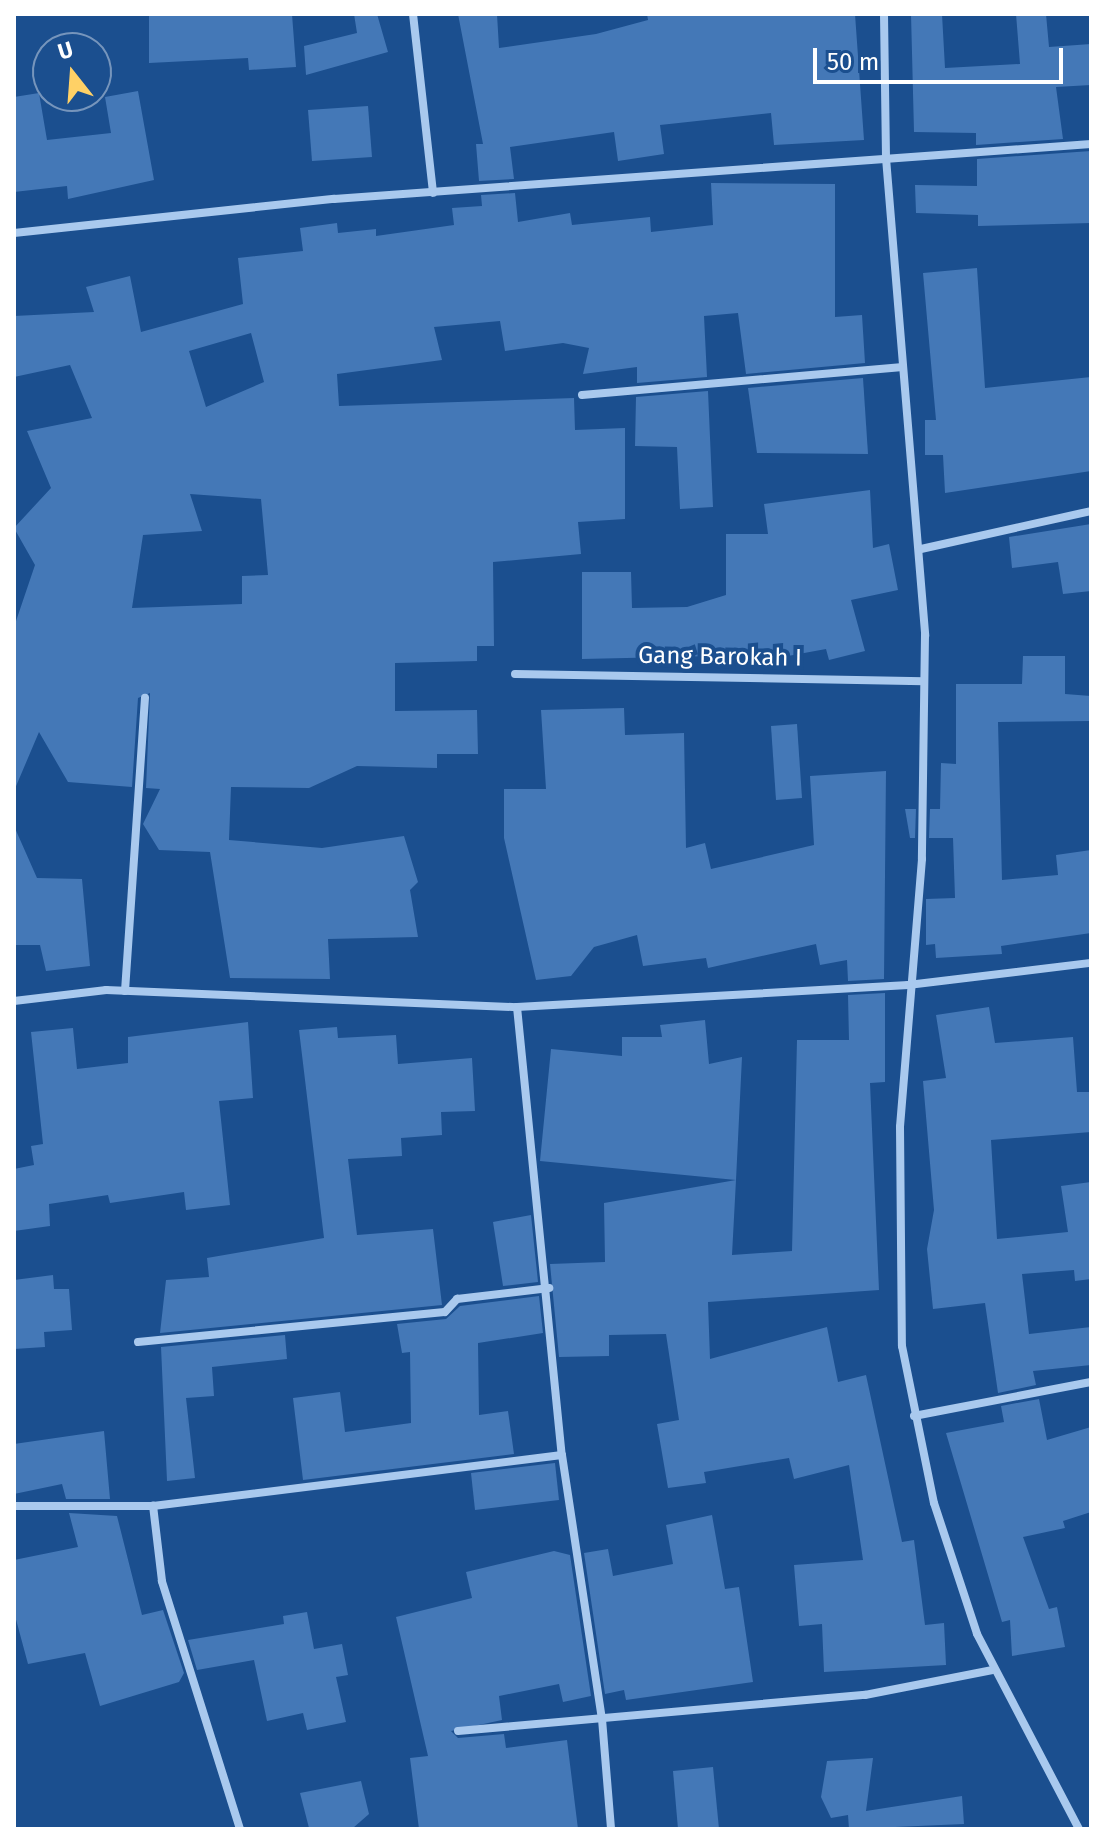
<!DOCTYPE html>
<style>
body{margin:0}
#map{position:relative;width:1105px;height:1843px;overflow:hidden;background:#1b4f8f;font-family:"Fira Sans",sans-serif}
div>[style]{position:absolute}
.building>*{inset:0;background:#4478b7}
.street>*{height:8px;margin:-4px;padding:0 4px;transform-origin:4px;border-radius:4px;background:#a9c9ee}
span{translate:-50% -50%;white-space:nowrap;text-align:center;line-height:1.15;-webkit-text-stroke:8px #1b4f8f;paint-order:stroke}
.street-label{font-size:24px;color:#fff}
.frame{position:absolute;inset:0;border:16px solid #fff;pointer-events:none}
.north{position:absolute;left:32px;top:32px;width:80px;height:80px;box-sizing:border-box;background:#1b4f8f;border:2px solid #7695bc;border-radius:50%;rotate:343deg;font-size:22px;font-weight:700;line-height:32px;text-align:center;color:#fff}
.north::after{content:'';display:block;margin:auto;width:28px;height:36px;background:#ffd166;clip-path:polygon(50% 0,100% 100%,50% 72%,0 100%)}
.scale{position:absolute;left:813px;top:48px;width:250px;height:36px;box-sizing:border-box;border:4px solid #fff;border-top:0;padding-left:10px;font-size:24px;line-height:28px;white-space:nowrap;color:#fff;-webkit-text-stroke:6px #1b4f8f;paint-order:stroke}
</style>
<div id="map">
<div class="building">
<i style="clip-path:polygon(149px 14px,292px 14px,296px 67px,249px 70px,248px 58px,149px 63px)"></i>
<i style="clip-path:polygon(354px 14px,377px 14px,388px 52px,306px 75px,304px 46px,357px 33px)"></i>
<i style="clip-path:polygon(458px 14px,497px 14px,499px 48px,596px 34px,648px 20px,647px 14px,855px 14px,864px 140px,774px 145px,771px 113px,660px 125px,664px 154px,618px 161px,614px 132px,510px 147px,514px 179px,479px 181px,476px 144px,483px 144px)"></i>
<i style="clip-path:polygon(911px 14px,942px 14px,945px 68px,1020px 64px,1016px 14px,1046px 14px,1049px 47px,1091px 44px,1091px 85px,1056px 87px,1063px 139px,976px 145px,976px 133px,914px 132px)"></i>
<i style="clip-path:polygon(138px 91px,154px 180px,68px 199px,67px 186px,14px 192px,14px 97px,39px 93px,47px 140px,111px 133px,105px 97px)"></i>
<i style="clip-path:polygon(368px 106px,372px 157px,312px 161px,308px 110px)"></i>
<i style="clip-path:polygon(1091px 151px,1091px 223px,978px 226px,978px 215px,916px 213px,915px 185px,977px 186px,977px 159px)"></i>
<i style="clip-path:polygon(evenodd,711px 183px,835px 184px,835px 317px,862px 315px,865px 363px,746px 374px,738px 313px,704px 316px,707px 377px,637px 383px,637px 367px,583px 374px,589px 348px,563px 343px,505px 351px,500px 321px,434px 327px,442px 360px,337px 374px,339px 406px,574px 398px,575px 430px,625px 428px,625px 519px,578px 522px,581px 554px,493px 562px,494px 646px,477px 646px,477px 661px,395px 663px,395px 711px,477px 710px,478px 754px,437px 754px,437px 768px,357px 766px,309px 788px,231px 787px,229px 840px,322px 848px,404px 836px,418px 882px,410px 890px,418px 937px,328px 939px,330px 979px,230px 978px,210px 852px,159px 850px,143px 824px,160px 789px,146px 788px,150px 693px,138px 698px,132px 787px,68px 782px,39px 732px,14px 791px,14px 627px,35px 565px,14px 528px,51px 488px,27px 431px,92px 418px,70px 365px,14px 377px,14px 316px,94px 312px,86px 287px,130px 276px,141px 332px,243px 304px,238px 258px,303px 251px,300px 228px,337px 223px,338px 233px,376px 229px,376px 236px,454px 225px,452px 208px,482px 206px,481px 195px,515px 193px,518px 222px,570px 213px,572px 225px,650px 217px,651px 232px,713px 225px,711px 183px,251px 333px,264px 382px,206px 407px,189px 351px,251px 333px,711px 183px,190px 494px,261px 499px,268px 575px,242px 576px,242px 604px,132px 608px,143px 535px,202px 531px,190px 494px)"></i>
<i style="clip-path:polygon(977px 268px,985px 388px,1091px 377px,1091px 471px,945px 493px,943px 455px,925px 455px,925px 420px,936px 420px,923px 273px)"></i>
<i style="clip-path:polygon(863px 378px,868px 454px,757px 453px,748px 388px)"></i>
<i style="clip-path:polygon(708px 391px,713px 507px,680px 509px,677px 447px,635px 446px,636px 397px)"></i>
<i style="clip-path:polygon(870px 490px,873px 548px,889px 544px,898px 590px,851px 600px,865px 651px,829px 660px,826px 649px,760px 661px,759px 655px,582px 659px,582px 572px,631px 572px,632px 608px,687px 607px,726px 595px,726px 534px,768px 534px,764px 504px)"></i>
<i style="clip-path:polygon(1091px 524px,1091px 591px,1063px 594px,1058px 562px,1012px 568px,1009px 537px)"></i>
<i style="clip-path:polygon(1023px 656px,1065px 656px,1065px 694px,1091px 696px,1091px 721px,998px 722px,1002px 880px,1058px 875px,1056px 855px,1091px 850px,1091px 933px,1001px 946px,1002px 954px,936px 958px,935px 944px,926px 945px,926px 899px,955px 898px,953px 838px,929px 838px,930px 809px,940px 809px,941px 763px,956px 764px,956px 684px,1022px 684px)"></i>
<i style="clip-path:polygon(624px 708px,625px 735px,684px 733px,686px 848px,705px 843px,711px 869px,814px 845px,810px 776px,886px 771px,884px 979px,848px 981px,847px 960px,820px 965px,816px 944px,708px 968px,706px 958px,643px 966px,637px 935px,594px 947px,571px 976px,536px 980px,504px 838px,504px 789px,546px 789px,541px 710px)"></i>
<i style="clip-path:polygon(797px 724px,802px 798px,776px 800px,771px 726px)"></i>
<i style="clip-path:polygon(905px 809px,916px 809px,915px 838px,910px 838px)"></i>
<i style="clip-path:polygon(14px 826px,37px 878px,82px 879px,90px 966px,46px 971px,40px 945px,14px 945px)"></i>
<i style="clip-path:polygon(885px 993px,885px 1082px,870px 1083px,879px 1290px,708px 1302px,710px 1359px,827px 1327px,838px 1382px,866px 1375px,902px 1542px,914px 1540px,925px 1625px,944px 1623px,946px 1665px,824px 1672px,822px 1624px,799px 1626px,794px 1565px,863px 1560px,849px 1465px,794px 1479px,789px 1458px,704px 1472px,706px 1483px,668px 1488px,657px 1424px,679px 1420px,666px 1334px,609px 1335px,609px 1356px,559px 1357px,550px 1264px,605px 1262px,604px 1203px,736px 1180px,732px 1255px,792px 1251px,797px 1040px,849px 1040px,848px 995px)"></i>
<i style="clip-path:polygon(989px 1007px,995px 1043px,1073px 1037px,1077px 1092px,1089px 1092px,1091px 1119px,1091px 1132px,991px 1140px,997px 1239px,1068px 1232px,1061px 1186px,1091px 1182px,1091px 1279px,1075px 1281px,1074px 1270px,1022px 1274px,1029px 1334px,1091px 1327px,1091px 1365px,1033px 1371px,1036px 1385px,998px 1393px,985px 1303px,933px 1309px,927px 1249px,934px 1210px,923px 1081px,946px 1078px,936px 1015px)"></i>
<i style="clip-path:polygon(705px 1020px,709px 1064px,742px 1057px,736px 1180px,540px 1161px,551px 1049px,622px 1056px,622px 1037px,662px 1037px,660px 1025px)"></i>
<i style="clip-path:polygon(248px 1022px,253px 1098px,219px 1101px,230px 1205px,186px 1210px,184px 1192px,110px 1203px,108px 1195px,49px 1204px,50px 1226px,14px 1231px,14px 1169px,34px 1165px,31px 1146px,43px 1144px,31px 1032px,73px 1028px,77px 1069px,128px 1063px,128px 1037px)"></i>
<i style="clip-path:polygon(337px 1027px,338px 1038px,396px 1035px,398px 1064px,472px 1058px,475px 1111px,441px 1112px,442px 1135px,401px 1138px,402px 1156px,348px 1159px,357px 1235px,433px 1229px,442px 1305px,160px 1333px,166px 1280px,209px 1277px,207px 1258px,324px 1238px,299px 1030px)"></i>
<i style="clip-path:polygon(531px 1215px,538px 1282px,503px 1286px,493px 1222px)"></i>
<i style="clip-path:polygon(53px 1275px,54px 1289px,69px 1289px,72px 1330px,44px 1332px,45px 1347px,14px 1349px,14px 1280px)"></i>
<i style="clip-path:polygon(539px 1296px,543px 1333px,478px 1343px,479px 1415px,508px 1411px,514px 1454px,303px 1480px,293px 1398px,340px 1392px,345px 1432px,411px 1423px,410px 1352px,402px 1353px,397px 1324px,446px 1319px,460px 1306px)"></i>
<i style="clip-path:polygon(285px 1335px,287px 1359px,212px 1367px,214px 1396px,186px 1398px,195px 1478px,167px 1481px,161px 1347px)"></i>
<i style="clip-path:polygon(1039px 1399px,1047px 1440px,1091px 1427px,1091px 1512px,1063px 1521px,1065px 1528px,1023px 1537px,1049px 1609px,1057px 1607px,1065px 1647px,1012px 1656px,1010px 1620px,1002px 1622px,946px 1433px,1004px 1422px,1001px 1406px)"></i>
<i style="clip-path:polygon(104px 1431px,110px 1499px,66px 1499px,62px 1484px,14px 1494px,14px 1444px)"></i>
<i style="clip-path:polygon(555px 1463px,559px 1500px,475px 1510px,471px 1473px)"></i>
<i style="clip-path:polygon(69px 1513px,117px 1516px,142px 1615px,163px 1610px,184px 1673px,179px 1682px,100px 1706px,85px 1653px,28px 1664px,14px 1612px,14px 1560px,78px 1547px)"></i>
<i style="clip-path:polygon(712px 1515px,725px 1589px,739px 1587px,753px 1682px,626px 1700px,624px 1690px,605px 1694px,584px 1553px,608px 1549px,613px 1576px,673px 1564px,666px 1525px)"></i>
<i style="clip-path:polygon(554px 1551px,570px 1555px,591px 1696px,563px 1702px,559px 1684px,499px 1696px,502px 1720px,451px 1731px,458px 1738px,504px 1734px,506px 1748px,567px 1740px,578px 1829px,419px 1829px,410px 1758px,428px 1756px,396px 1617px,472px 1598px,466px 1572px)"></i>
<i style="clip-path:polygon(307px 1612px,314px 1649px,342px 1644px,348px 1675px,336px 1677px,346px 1722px,307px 1730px,303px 1713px,267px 1721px,254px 1660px,197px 1670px,188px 1640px,284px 1624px,283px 1616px)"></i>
<i style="clip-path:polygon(873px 1758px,866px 1811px,962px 1796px,964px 1824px,849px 1829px,848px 1815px,831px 1818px,821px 1797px,827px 1761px)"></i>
<i style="clip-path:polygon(713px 1767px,719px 1829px,678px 1829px,673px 1771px)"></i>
<i style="clip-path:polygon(361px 1781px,369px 1814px,353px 1828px,309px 1828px,300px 1793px)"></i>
</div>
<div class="street">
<i style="left:413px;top:14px;width:180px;rotate:83.6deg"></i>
<i style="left:884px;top:14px;width:144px;rotate:89.2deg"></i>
<i style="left:886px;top:158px;width:479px;rotate:85.3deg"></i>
<i style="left:925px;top:635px;width:224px;rotate:90.8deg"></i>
<i style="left:922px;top:859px;width:269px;rotate:94.7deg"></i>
<i style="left:900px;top:1127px;width:219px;rotate:89.5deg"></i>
<i style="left:902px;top:1346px;width:160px;rotate:78.5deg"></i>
<i style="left:934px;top:1503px;width:138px;rotate:71.8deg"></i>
<i style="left:977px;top:1634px;width:220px;rotate:62.4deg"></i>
<i style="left:14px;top:233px;width:322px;rotate:-6.1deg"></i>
<i style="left:334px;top:199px;width:759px;rotate:-4.16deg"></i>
<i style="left:582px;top:395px;width:322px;rotate:-5deg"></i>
<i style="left:921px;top:549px;width:174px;rotate:-12.6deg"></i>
<i style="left:515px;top:674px;width:409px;rotate:1deg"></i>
<i style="left:125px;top:991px;width:294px;rotate:-86.1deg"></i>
<i style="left:14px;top:1001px;width:93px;rotate:-6.8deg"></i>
<i style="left:106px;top:990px;width:411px;rotate:2.4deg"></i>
<i style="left:517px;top:1007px;width:392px;rotate:-3.2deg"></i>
<i style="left:908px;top:985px;width:184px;rotate:-6.9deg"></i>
<i style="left:517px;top:1007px;width:450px;rotate:84.3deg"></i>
<i style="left:562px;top:1455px;width:267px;rotate:81.4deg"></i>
<i style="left:602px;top:1719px;width:110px;rotate:85.3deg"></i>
<i style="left:138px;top:1342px;width:308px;rotate:-5.6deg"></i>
<i style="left:445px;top:1312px;width:18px;rotate:-47deg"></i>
<i style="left:457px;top:1299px;width:93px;rotate:-6.8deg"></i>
<i style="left:914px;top:1416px;width:180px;rotate:-10.9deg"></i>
<i style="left:14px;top:1506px;width:139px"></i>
<i style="left:458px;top:1731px;width:409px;rotate:-5.1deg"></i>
<i style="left:865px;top:1695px;width:130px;rotate:-11.1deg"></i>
<i style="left:240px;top:1829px;width:260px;rotate:-107.5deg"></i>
<i style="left:162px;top:1581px;width:76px;rotate:-96.8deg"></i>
<i style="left:153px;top:1506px;width:412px;rotate:-7.1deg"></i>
</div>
<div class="street-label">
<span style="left:720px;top:657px;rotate:1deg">Gang Barokah I</span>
</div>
<div class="frame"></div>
<div class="north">U</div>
<div class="scale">50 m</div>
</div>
